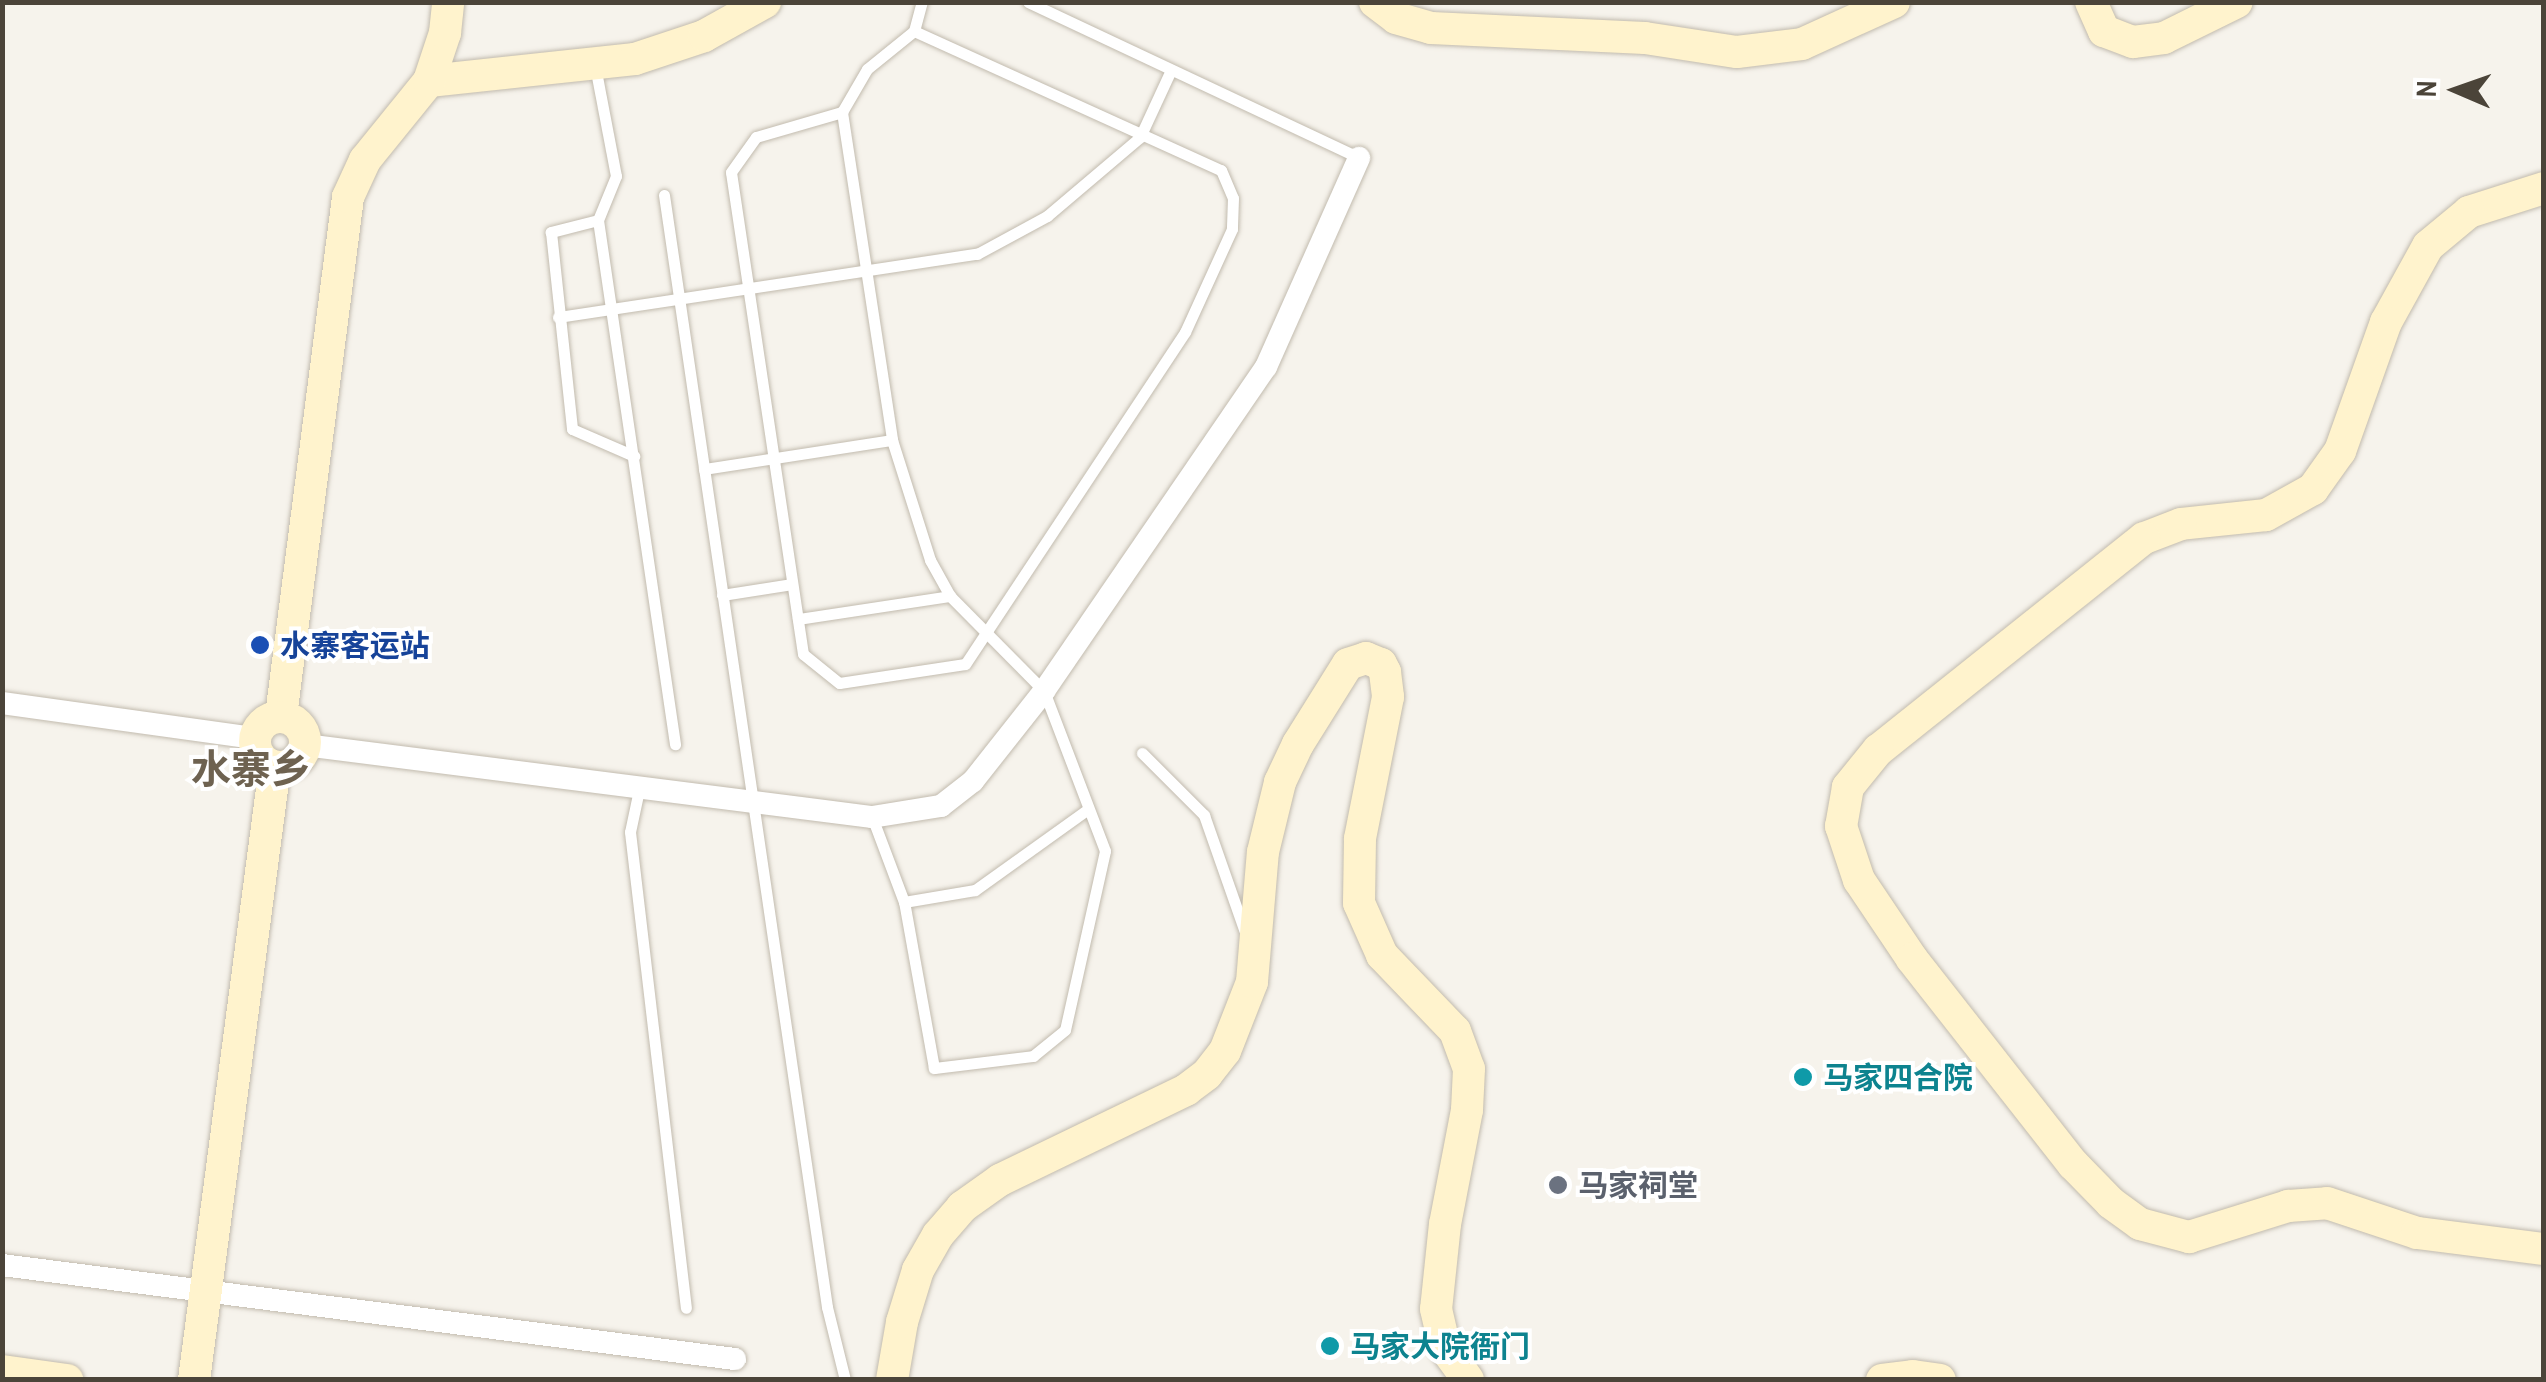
<!DOCTYPE html>
<meta charset="utf-8">
<style>
body{margin:0}
#map{position:relative;width:2546px;height:1382px;overflow:hidden;background:#f6f3ec;font-family:"Archivo Narrow","Noto Sans SC",sans-serif}
div>[style]{position:absolute}
.roads{filter:drop-shadow(0 0 2px #c2bbae) drop-shadow(0 0 2px #c2bbae)}
.lane>*{height:11px;margin:-5.5px;padding:0 5.5px;transform-origin:5.5px;border-radius:5.5px;background:#fff}
.street>*{height:22px;margin:-11px;padding:0 11px;transform-origin:11px;border-radius:11px;background:#fff}
.secondary>*{height:32px;margin:-16px;padding:0 16px;transform-origin:16px;border-radius:16px;background:#fff3cd}
.secondary>.ring{margin:-16px;padding:0;box-sizing:content-box;background:none;border:32px solid #fff3cd;border-radius:50%}
.dots>*{width:28px;height:28px;translate:-50% -50%;box-sizing:border-box;border:5px solid #fff;border-radius:50%}
span{translate:-50% -50%;white-space:nowrap;text-align:center;line-height:1.15;-webkit-text-stroke:8px #fff;paint-order:stroke}
.transit-label{font-size:30px;color:#164399;font-weight:700}
.left{translate:0 -50%;text-align:left}
.culture-label{font-size:30px;color:#0d838f;font-weight:700}
.worship-label{font-size:30px;color:#5b616d;font-weight:700}
.district-label{font-size:40px;color:#6e6250;font-weight:700}
.frame{position:absolute;inset:0;border:5px solid #4b4439;pointer-events:none}
.north{position:absolute;left:2406px;top:40px;width:100px;height:100px;-webkit-text-stroke:8px #fff;paint-order:stroke;rotate:272deg;font-size:28px;font-weight:700;line-height:40px;text-align:center;color:#4b4439}
.north::after{content:'';display:block;margin:auto;width:35px;height:45px;background:#4b4439;clip-path:polygon(50% 0,100% 100%,50% 72%,0 100%)}
</style>
<div id="map">
<div class="roads">
<div class="lane">
<i style="left:1028px;top:2px;width:366px;rotate:25.2deg"></i>
<i style="left:914px;top:31px;width:337px;rotate:24.4deg"></i>
<i style="left:1221px;top:170px;width:30px;rotate:67deg"></i>
<i style="left:1233px;top:198px;width:31px;rotate:92deg"></i>
<i style="left:1232px;top:229px;width:113px;rotate:114.5deg"></i>
<i style="left:1185px;top:332px;width:398px;rotate:123.5deg"></i>
<i style="left:965px;top:664px;width:127px;rotate:171.4deg"></i>
<i style="left:839px;top:683px;width:46px;rotate:-141.1deg"></i>
<i style="left:803px;top:654px;width:487px;rotate:-98.5deg"></i>
<i style="left:731px;top:172px;width:43px;rotate:-54.5deg"></i>
<i style="left:756px;top:137px;width:90px;rotate:-16.2deg"></i>
<i style="left:842px;top:112px;width:50px;rotate:-59.8deg"></i>
<i style="left:867px;top:69px;width:60px;rotate:-39deg"></i>
<i style="left:914px;top:31px;width:30px;rotate:-75deg"></i>
<i style="left:595px;top:66px;width:112px;rotate:79.2deg"></i>
<i style="left:616px;top:176px;width:48px;rotate:112.2deg"></i>
<i style="left:598px;top:220px;width:530px;rotate:81.64deg"></i>
<i style="left:842px;top:112px;width:332px;rotate:81.3deg"></i>
<i style="left:892px;top:440px;width:126px;rotate:72.4deg"></i>
<i style="left:930px;top:560px;width:41px;rotate:60.9deg"></i>
<i style="left:950px;top:596px;width:134px;rotate:45.3deg"></i>
<i style="left:1044px;top:691px;width:171px;rotate:69.1deg"></i>
<i style="left:1105px;top:851px;width:183px;rotate:102.6deg"></i>
<i style="left:1065px;top:1030px;width:41px;rotate:140.9deg"></i>
<i style="left:1033px;top:1056px;width:100px;rotate:173.1deg"></i>
<i style="left:934px;top:1068px;width:169px;rotate:-100.2deg"></i>
<i style="left:904px;top:902px;width:91px;rotate:-110.6deg"></i>
<i style="left:664px;top:195px;width:1124px;rotate:81.66deg"></i>
<i style="left:827px;top:1307px;width:75px;rotate:76.1deg"></i>
<i style="left:598px;top:220px;width:49px;rotate:165.7deg"></i>
<i style="left:551px;top:232px;width:198px;rotate:83.9deg"></i>
<i style="left:572px;top:429px;width:68px;rotate:23.5deg"></i>
<i style="left:558px;top:317px;width:424px;rotate:-8.6deg"></i>
<i style="left:977px;top:254px;width:80px;rotate:-28.5deg"></i>
<i style="left:1047px;top:216px;width:122px;rotate:-40.3deg"></i>
<i style="left:1140px;top:137px;width:74px;rotate:-65.2deg"></i>
<i style="left:704px;top:469px;width:190px;rotate:-8.8deg"></i>
<i style="left:722px;top:595px;width:71px;rotate:-8.9deg"></i>
<i style="left:798px;top:619px;width:154px;rotate:-8.6deg"></i>
<i style="left:1142px;top:753px;width:88px;rotate:45deg"></i>
<i style="left:1204px;top:815px;width:130px;rotate:70.7deg"></i>
<i style="left:640px;top:785px;width:48px;rotate:102deg"></i>
<i style="left:630px;top:832px;width:479px;rotate:83.3deg"></i>
<i style="left:904px;top:902px;width:72px;rotate:-9.6deg"></i>
<i style="left:975px;top:890px;width:139px;rotate:-35.6deg"></i>
</div>
<div class="street">
<i style="left:2px;top:703px;width:255px;rotate:7.9deg"></i>
<i style="left:305px;top:745px;width:572px;rotate:7.24deg"></i>
<i style="left:872px;top:817px;width:70px;rotate:-9.1deg"></i>
<i style="left:941px;top:806px;width:41px;rotate:-38deg"></i>
<i style="left:973px;top:781px;width:115px;rotate:-51.7deg"></i>
<i style="left:1044px;top:691px;width:393px;rotate:-55.6deg"></i>
<i style="left:1266px;top:367px;width:229px;rotate:-66deg"></i>
<i style="left:2px;top:1265px;width:739px;rotate:7.31deg"></i>
</div>
<div class="secondary">
<i style="left:1375px;top:2px;width:26px;rotate:37deg"></i>
<i style="left:1396px;top:18px;width:36px;rotate:16deg"></i>
<i style="left:1431px;top:28px;width:214px;rotate:2.7deg"></i>
<i style="left:1645px;top:38px;width:93px;rotate:8.7deg"></i>
<i style="left:1737px;top:52px;width:65px;rotate:-7deg"></i>
<i style="left:1802px;top:44px;width:101px;rotate:-24.5deg"></i>
<i style="left:2091px;top:2px;width:32px;rotate:66deg"></i>
<i style="left:2104px;top:31px;width:31px;rotate:21deg"></i>
<i style="left:2133px;top:42px;width:31px;rotate:-7deg"></i>
<i style="left:2164px;top:38px;width:81px;rotate:-26.3deg"></i>
<i style="left:429px;top:81px;width:207px;rotate:-6.1deg"></i>
<i style="left:635px;top:59px;width:73px;rotate:-18.4deg"></i>
<i style="left:704px;top:36px;width:70px;rotate:-29.1deg"></i>
<i style="left:2544px;top:188px;width:79px;rotate:162.3deg"></i>
<i style="left:2469px;top:212px;width:53px;rotate:140.3deg"></i>
<i style="left:2428px;top:246px;width:87px;rotate:118.9deg"></i>
<i style="left:2386px;top:322px;width:137px;rotate:109.6deg"></i>
<i style="left:2340px;top:451px;width:47px;rotate:125.4deg"></i>
<i style="left:2313px;top:489px;width:54px;rotate:151deg"></i>
<i style="left:2266px;top:515px;width:85px;rotate:174deg"></i>
<i style="left:2181px;top:524px;width:40px;rotate:159deg"></i>
<i style="left:2144px;top:538px;width:340px;rotate:141.4deg"></i>
<i style="left:1878px;top:750px;width:48px;rotate:129deg"></i>
<i style="left:1848px;top:787px;width:40px;rotate:100deg"></i>
<i style="left:1841px;top:826px;width:57px;rotate:71.6deg"></i>
<i style="left:1859px;top:880px;width:95px;rotate:56.1deg"></i>
<i style="left:1912px;top:959px;width:261px;rotate:51.9deg"></i>
<i style="left:2073px;top:1164px;width:54px;rotate:45.7deg"></i>
<i style="left:2111px;top:1203px;width:36px;rotate:36deg"></i>
<i style="left:2140px;top:1224px;width:51px;rotate:14.9deg"></i>
<i style="left:2189px;top:1237px;width:104px;rotate:-17.4deg"></i>
<i style="left:2288px;top:1206px;width:39px;rotate:-4deg"></i>
<i style="left:2327px;top:1203px;width:95px;rotate:18.4deg"></i>
<i style="left:2417px;top:1233px;width:128px;rotate:7.2deg"></i>
<i style="left:281px;top:716px;width:523px;rotate:-82.64deg"></i>
<i style="left:348px;top:197px;width:41px;rotate:-65.3deg"></i>
<i style="left:365px;top:160px;width:102px;rotate:-51deg"></i>
<i style="left:429px;top:81px;width:51px;rotate:-71.6deg"></i>
<i style="left:445px;top:33px;width:31px;rotate:-84deg"></i>
<i class="ring" style="left:255px;top:717px;width:18px;height:18px"></i>
<i style="left:2px;top:1371px;width:66px;rotate:7.9deg"></i>
<i style="left:194px;top:1380px;width:619px;rotate:-82.48deg"></i>
<i style="left:892px;top:1380px;width:59px;rotate:-80.2deg"></i>
<i style="left:902px;top:1322px;width:54px;rotate:-72.9deg"></i>
<i style="left:918px;top:1270px;width:40px;rotate:-60.3deg"></i>
<i style="left:938px;top:1235px;width:37px;rotate:-49deg"></i>
<i style="left:962px;top:1207px;width:47px;rotate:-35.4deg"></i>
<i style="left:1000px;top:1180px;width:207px;rotate:-25.8deg"></i>
<i style="left:1186px;top:1090px;width:26px;rotate:-37deg"></i>
<i style="left:1207px;top:1074px;width:29px;rotate:-52deg"></i>
<i style="left:1225px;top:1051px;width:74px;rotate:-68.6deg"></i>
<i style="left:1252px;top:982px;width:130px;rotate:-85.2deg"></i>
<i style="left:1263px;top:852px;width:72px;rotate:-76.3deg"></i>
<i style="left:1280px;top:782px;width:42px;rotate:-64.7deg"></i>
<i style="left:1298px;top:744px;width:94px;rotate:-58deg"></i>
<i style="left:1348px;top:664px;width:19px;rotate:-18deg"></i>
<i style="left:1366px;top:658px;width:16px;rotate:22deg"></i>
<i style="left:1381px;top:664px;width:9px;rotate:63deg"></i>
<i style="left:1385px;top:672px;width:25px;rotate:83deg"></i>
<i style="left:1388px;top:697px;width:145px;rotate:101.2deg"></i>
<i style="left:1360px;top:839px;width:64px;rotate:90.9deg"></i>
<i style="left:1359px;top:903px;width:57px;rotate:66.1deg"></i>
<i style="left:1382px;top:955px;width:105px;rotate:46.2deg"></i>
<i style="left:1455px;top:1031px;width:40px;rotate:69.8deg"></i>
<i style="left:1469px;top:1069px;width:41px;rotate:92.8deg"></i>
<i style="left:1467px;top:1110px;width:116px;rotate:100.9deg"></i>
<i style="left:1445px;top:1224px;width:85px;rotate:96deg"></i>
<i style="left:1436px;top:1309px;width:40px;rotate:77deg"></i>
<i style="left:1445px;top:1348px;width:39px;rotate:54deg"></i>
<i style="left:1882px;top:1380px;width:31px;rotate:-7deg"></i>
<i style="left:1913px;top:1376px;width:27px;rotate:8deg"></i>
</div>
</div>
<div class="dots">
<i style="left:260px;top:645px;background:#1a4fb4"></i>
<i style="left:1803px;top:1077px;background:#0f9aa8"></i>
<i style="left:1558px;top:1185px;background:#6b7280"></i>
<i style="left:1330px;top:1346px;background:#0f9aa8"></i>
</div>
<div class="transit-label">
<span class="left" style="left:280px;top:645px">水寨客运站</span>
</div>
<div class="culture-label">
<span class="left" style="left:1823px;top:1077px">马家四合院</span>
<span class="left" style="left:1350px;top:1346px">马家大院衙门</span>
</div>
<div class="worship-label">
<span class="left" style="left:1578px;top:1185px">马家祠堂</span>
</div>
<div class="district-label">
<span style="left:251px;top:769px">水寨乡</span>
</div>
<div class="frame"></div>
<div class="north">N</div>
</div>
